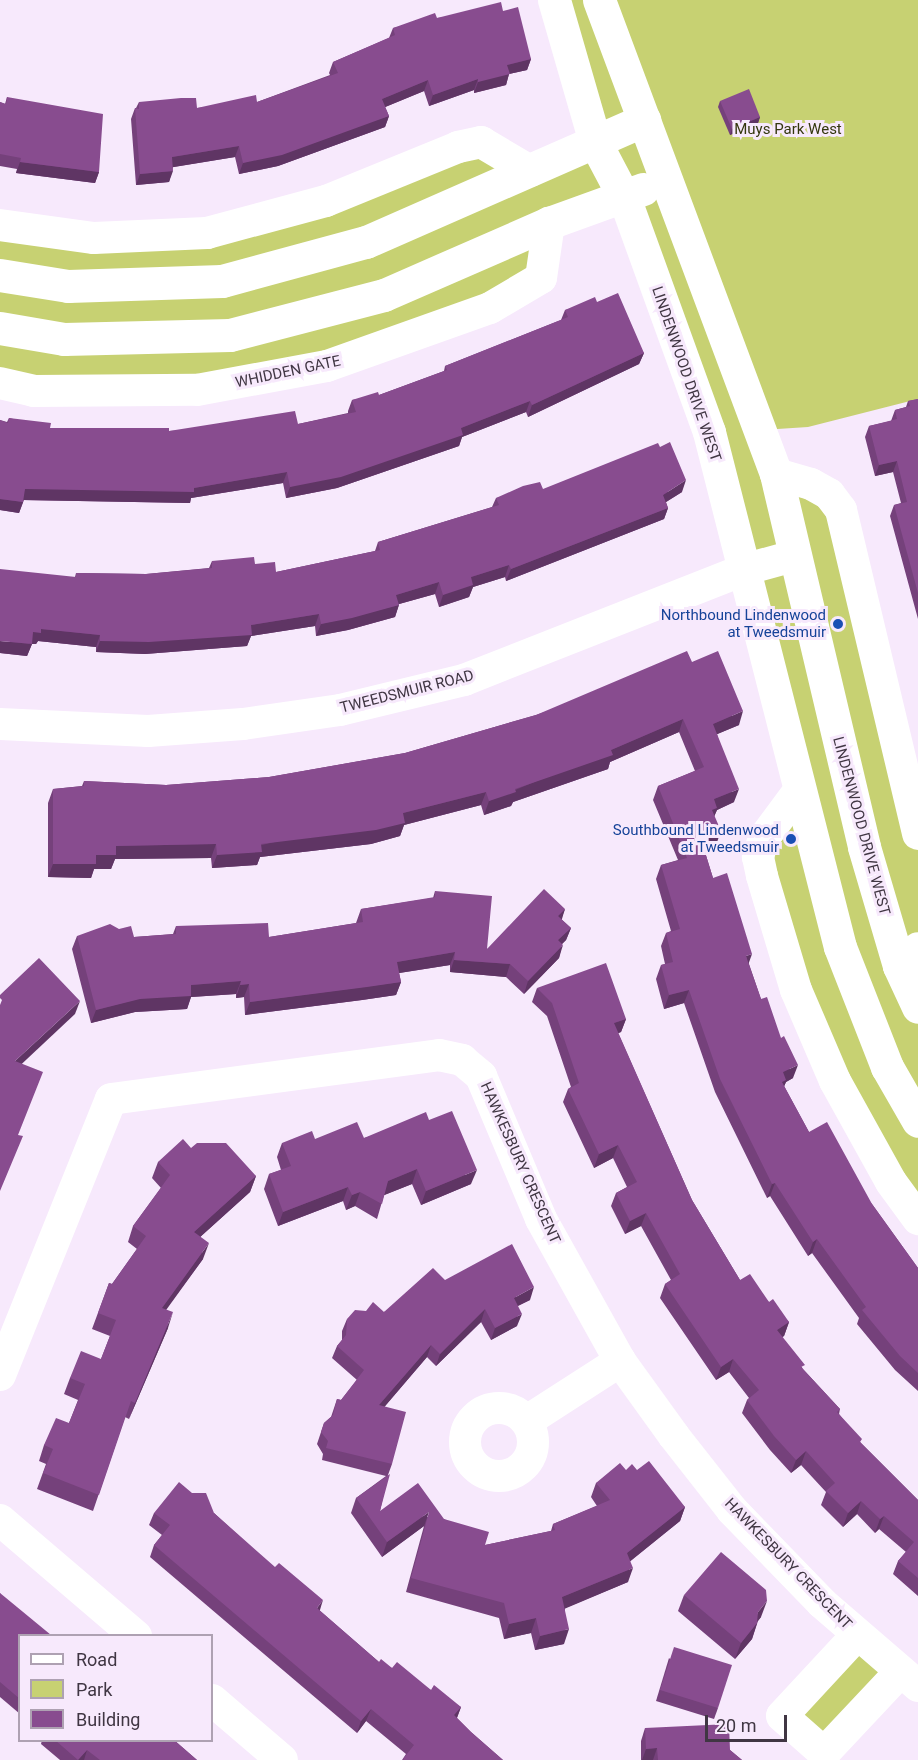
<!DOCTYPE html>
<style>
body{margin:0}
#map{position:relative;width:918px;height:1760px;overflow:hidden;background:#f7e9fc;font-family:Roboto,sans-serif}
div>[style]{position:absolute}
.green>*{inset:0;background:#c7d172}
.minor>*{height:32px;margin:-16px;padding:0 16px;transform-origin:16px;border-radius:16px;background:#fff}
.minor>.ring{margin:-16px;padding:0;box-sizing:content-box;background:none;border:32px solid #fff;border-radius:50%}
.tertiary>*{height:33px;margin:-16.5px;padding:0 16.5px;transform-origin:16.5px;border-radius:16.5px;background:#fff}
.wall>*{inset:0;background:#75417b}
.shaded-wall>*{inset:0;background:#5f3564}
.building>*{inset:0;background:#884c8f}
.dots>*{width:16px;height:16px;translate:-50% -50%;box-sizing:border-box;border:3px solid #f7e9fc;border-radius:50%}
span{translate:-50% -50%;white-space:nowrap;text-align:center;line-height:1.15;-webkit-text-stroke:6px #f7e9fc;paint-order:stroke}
.park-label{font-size:15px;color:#34370e}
.street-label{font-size:15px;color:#403643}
.transit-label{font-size:15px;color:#164399}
.right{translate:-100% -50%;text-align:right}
.legend{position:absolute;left:18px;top:1634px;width:195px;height:108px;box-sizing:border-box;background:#f7e9fc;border:2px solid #aea1b2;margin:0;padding:8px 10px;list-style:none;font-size:18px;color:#403643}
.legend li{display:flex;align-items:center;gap:12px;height:30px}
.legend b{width:30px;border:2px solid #aea1b2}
.scale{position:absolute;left:705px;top:1715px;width:82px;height:27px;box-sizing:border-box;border:3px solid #403643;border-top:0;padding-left:8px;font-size:18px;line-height:21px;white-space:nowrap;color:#403643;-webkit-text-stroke:4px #f7e9fc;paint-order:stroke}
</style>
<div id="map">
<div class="green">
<i style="clip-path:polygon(554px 0,918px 0,918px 399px,808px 427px,762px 430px,776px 474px,829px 494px,918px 834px,918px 1219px,891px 1182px,762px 877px,798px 792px,624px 197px,549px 223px,541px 278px,490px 308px,197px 390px,0 383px,0 225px,207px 233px,458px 147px,530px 171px,595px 141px)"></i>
<i style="clip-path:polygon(857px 1635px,901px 1671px,824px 1753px,782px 1716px)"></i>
</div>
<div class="minor">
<i style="left:0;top:225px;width:95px;rotate:7.9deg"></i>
<i style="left:94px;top:238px;width:113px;rotate:-2.5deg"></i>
<i style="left:207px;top:233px;width:123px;rotate:-15.1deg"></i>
<i style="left:326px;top:201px;width:143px;rotate:-22.2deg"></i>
<i style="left:458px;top:147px;width:24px;rotate:-12deg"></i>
<i style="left:481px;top:142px;width:57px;rotate:30.6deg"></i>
<i style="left:0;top:383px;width:35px;rotate:13deg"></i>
<i style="left:34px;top:391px;width:163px;rotate:-0.4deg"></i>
<i style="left:197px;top:390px;width:132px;rotate:-10.5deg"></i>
<i style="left:327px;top:366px;width:173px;rotate:-19.6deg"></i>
<i style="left:490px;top:308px;width:59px;rotate:-30.5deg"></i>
<i style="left:541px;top:278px;width:56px;rotate:-81.7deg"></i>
<i style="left:776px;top:474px;width:36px;rotate:16deg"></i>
<i style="left:811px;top:484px;width:21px;rotate:29deg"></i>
<i style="left:829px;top:494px;width:20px;rotate:53deg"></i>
<i style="left:841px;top:510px;width:333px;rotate:76.6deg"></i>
<i style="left:0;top:724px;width:148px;rotate:2.7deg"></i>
<i style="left:148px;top:731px;width:95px;rotate:-4.2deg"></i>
<i style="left:243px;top:724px;width:98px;rotate:-8.2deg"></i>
<i style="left:340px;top:710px;width:128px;rotate:-13.6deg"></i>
<i style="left:464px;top:680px;width:300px;rotate:-21.5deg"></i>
<i style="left:743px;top:570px;width:53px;rotate:-15.4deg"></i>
<i style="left:798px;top:792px;width:57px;rotate:126.5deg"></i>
<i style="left:764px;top:838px;width:20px;rotate:108deg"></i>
<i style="left:758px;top:857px;width:19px;rotate:78deg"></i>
<i style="left:762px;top:876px;width:119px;rotate:73.4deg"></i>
<i style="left:796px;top:990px;width:99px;rotate:66.8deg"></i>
<i style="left:835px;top:1081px;width:115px;rotate:61deg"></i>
<i style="left:891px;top:1182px;width:46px;rotate:53.9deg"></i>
<i style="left:899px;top:966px;width:26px;rotate:-43deg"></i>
<i style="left:0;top:1375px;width:297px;rotate:-68.1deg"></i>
<i style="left:111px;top:1099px;width:331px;rotate:-7.6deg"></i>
<i style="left:439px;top:1055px;width:24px;rotate:12deg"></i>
<i style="left:462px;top:1060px;width:25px;rotate:40deg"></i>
<i style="left:481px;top:1076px;width:155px;rotate:67.2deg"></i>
<i style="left:541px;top:1219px;width:162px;rotate:60.9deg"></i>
<i style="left:620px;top:1361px;width:92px;rotate:54.2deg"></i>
<i style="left:674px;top:1436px;width:94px;rotate:51.9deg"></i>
<i style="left:732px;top:1510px;width:129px;rotate:45.9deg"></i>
<i style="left:822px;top:1603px;width:127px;rotate:40.8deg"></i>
<i class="ring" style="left:465px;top:1408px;width:36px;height:36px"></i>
<i style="left:527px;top:1421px;width:111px;rotate:-32.8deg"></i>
<i style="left:0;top:1520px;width:179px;rotate:40.5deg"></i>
<i style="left:857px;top:1635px;width:110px;rotate:132.8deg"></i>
<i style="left:782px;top:1716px;width:56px;rotate:41.4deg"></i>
<i style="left:824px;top:1753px;width:112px;rotate:-46.8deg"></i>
<i style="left:212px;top:1700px;width:92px;rotate:40.6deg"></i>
</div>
<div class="tertiary">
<i style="left:554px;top:0;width:148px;rotate:73.9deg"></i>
<i style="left:595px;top:142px;width:62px;rotate:62.2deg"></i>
<i style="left:624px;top:197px;width:250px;rotate:70.1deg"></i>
<i style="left:709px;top:432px;width:531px;rotate:75.73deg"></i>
<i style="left:840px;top:947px;width:129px;rotate:68.6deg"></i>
<i style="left:887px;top:1067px;width:62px;rotate:60.1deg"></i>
<i style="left:599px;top:0;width:506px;rotate:69.52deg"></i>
<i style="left:776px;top:474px;width:383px;rotate:76.7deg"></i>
<i style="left:864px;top:847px;width:124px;rotate:73.6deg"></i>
<i style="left:899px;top:966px;width:45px;rotate:65.1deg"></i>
<i style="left:0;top:275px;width:69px;rotate:9.2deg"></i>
<i style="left:68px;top:286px;width:154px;rotate:-1.9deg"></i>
<i style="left:222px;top:281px;width:149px;rotate:-15.2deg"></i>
<i style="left:366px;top:242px;width:304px;rotate:-23.7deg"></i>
<i style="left:0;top:328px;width:65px;rotate:9.8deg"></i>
<i style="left:64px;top:339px;width:166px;rotate:-1.4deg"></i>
<i style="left:230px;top:335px;width:159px;rotate:-14.6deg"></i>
<i style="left:384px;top:295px;width:180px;rotate:-23.6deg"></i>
<i style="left:549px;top:223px;width:100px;rotate:-19.9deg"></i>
</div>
<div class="wall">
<i style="clip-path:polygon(503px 11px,531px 59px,527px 70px,509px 74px,506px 85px,474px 93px,474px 90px,429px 106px,424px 91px,385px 107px,389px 116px,385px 127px,278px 166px,239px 174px,235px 157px,173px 167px,169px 182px,136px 185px,131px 119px,135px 108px,136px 108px,139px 102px,197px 108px,257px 102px,330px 75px,329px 73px,333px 62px,389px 38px,393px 28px,437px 18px)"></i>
<i style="clip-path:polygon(7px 97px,99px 172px,95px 183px,16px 173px,17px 169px,0 166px,0 102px,5px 104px)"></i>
<i style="clip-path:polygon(720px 101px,760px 117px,758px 123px,730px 135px,718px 107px)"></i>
<i style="clip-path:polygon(597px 302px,644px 353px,639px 364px,528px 417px,526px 412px,462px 437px,459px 446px,337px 488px,286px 498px,283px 483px,191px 498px,190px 503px,24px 500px,19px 513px,0 510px,0 420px,7px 422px,9px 418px,50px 428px,169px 431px,298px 424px,348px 413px,348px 411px,352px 400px,379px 395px,444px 371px,445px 366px,561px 320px,565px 310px)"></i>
<i style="clip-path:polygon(918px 399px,918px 619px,890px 516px,894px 505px,901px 503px,893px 472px,875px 476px,865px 437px,869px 426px,891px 421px,895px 410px,906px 407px,908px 401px)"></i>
<i style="clip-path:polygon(543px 489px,682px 492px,666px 502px,668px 508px,664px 519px,506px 581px,505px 577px,473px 587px,469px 597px,439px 607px,435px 594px,399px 604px,395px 617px,348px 630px,316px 636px,315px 626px,251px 636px,247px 646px,145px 654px,96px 652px,96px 647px,38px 641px,36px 644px,32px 644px,27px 656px,0 653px,75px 577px,76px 573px,146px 574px,209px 568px,212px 561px,255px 564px,276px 572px,375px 551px,378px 542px,492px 507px,496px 498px)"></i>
<i style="clip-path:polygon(692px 662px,739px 725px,717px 734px,734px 802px,717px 810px,714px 816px,716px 845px,704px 849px,713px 878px,749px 964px,761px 999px,793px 1078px,786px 1082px,784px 1086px,809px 1132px,872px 1204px,918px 1268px,918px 1391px,895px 1370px,857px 1324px,859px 1318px,812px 1253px,808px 1256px,770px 1196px,767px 1198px,715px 1092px,684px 1003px,664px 1009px,656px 979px,661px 965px,665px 964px,661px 946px,666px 933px,671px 931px,656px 879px,661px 865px,678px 860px,653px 800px,658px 786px,695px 771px,679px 732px,610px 762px,608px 769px,513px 802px,511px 806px,484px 815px,481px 805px,404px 825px,400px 836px,371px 844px,260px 857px,257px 865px,212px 868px,211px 858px,115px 859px,111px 869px,94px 869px,91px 878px,48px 877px,48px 803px,53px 789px,82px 786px,84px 781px,166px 785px,269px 777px,405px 753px,536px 715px)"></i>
<i style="clip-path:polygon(435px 891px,487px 949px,565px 909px,561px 919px,571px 928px,566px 940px,562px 944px,559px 958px,524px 994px,506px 977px,450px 972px,450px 965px,399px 973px,401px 982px,396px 995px,362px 1000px,245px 1015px,244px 997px,236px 998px,236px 994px,191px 997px,187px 1009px,135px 1012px,91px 1023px,72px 949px,77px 936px,134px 937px,173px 934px,176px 926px,269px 937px,356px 923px,361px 909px,433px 898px)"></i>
<i style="clip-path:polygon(537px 988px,626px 1019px,621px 1032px,618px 1033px,692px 1200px,740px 1280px,769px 1302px,789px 1322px,784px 1336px,782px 1337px,803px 1369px,840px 1409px,839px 1414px,861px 1443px,918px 1500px,918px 1596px,893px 1574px,898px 1561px,906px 1552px,879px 1529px,875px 1533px,857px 1514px,843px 1527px,821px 1505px,826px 1492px,801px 1465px,791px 1473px,770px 1450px,742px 1413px,747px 1400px,749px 1398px,729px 1372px,716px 1380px,660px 1298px,665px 1284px,671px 1280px,641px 1226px,625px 1234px,611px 1206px,616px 1193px,627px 1187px,613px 1158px,594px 1168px,563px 1102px,568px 1089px,571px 1087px,547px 1016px,532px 1002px)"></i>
<i style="clip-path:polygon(429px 1120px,471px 1184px,421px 1205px,412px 1184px,384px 1195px,377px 1219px,355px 1206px,346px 1210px,343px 1201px,278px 1226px,264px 1189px,269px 1174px,281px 1170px,277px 1157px,282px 1143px,364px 1138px)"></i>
<i style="clip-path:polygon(191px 1148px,256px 1176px,250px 1192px,200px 1237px,203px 1259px,166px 1309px,168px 1328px,129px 1419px,125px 1417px,93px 1511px,37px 1489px,46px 1464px,39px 1461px,44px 1445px,69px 1423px,78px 1400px,64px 1394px,70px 1378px,101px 1359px,110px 1336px,92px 1329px,109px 1283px,112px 1284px,137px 1249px,128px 1242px,133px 1226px,161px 1188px,152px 1178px,158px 1162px)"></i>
<i style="clip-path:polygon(445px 1280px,530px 1300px,518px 1306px,517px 1326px,491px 1340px,481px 1322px,436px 1366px,427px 1357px,384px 1407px,392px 1464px,388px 1475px,380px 1511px,444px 1519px,485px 1545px,551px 1531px,553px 1524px,597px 1506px,591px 1497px,596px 1483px,626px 1470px,637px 1470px,685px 1507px,680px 1521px,630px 1561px,628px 1582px,565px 1608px,564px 1644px,535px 1650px,531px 1633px,504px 1639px,499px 1618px,406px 1592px,424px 1526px,382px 1557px,351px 1513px,356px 1498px,386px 1476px,322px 1460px,323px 1454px,317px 1444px,324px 1423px,331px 1417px,337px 1399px,341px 1400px,357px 1380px,332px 1358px,337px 1346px,342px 1340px,342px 1331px,347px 1319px,384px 1312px)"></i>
<i style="clip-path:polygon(154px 1513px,214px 1513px,319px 1610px,379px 1662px,392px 1668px,461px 1707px,457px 1718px,471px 1732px,503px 1760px,402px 1760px,406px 1754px,366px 1721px,357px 1733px,150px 1557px,154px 1545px,162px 1535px,149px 1525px)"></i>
<i style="clip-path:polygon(0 1593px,20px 1635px,20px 1714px,0 1697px)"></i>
<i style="clip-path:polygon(684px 1595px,761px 1617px,758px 1621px,752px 1639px,735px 1659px,678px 1611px)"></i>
<i style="clip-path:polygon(669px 1658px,718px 1708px,714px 1719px,656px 1701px)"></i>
<i style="clip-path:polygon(645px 1728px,730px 1750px,742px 1760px,641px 1760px,641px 1741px)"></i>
<i style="clip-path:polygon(42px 1740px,174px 1740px,197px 1760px,60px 1760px,41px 1744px)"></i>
</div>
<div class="shaded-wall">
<i style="clip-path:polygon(531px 59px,527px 70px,509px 74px,506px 85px,474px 93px,478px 82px,507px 65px)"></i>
<i style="clip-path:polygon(478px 79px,474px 90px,429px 106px,433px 95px)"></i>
<i style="clip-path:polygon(428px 80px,424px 91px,378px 110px,382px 99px)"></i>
<i style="clip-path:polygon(389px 116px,385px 127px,278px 166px,239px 174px,243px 163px)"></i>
<i style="clip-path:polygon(760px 117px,758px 123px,730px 135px,732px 129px)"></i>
<i style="clip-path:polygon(239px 146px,235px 157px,168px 168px,172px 157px)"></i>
<i style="clip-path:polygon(20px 162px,99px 172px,95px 183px,16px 173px)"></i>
<i style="clip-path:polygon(173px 171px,169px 182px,136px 185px,140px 174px)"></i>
<i style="clip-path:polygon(644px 353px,639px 364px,528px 417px,532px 405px)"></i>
<i style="clip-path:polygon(530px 401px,526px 412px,462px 437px,459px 446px,337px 488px,286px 498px,290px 487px,461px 428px)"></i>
<i style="clip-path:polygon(897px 461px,893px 472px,875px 476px,879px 465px)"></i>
<i style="clip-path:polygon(287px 472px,283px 483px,191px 498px,190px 503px,21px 500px,25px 489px,194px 488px)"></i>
<i style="clip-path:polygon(686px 480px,682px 492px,658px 507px,663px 495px)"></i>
<i style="clip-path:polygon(0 499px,23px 502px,19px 513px,0 510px)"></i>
<i style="clip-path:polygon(668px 508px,664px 519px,506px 581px,511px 569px)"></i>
<i style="clip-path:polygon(509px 565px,505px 577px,473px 587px,469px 597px,439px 607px,443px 595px,471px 577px)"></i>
<i style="clip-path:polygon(439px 582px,435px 594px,392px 606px,396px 595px)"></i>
<i style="clip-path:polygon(399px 605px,395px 617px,348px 630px,316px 636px,321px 624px)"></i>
<i style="clip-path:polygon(319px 614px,315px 626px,251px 636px,247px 646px,145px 654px,96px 652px,100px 641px,251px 625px)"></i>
<i style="clip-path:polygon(41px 629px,100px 635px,96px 647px,38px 641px,36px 644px,29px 644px,33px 632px)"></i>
<i style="clip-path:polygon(0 641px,32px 644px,27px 656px,0 653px)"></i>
<i style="clip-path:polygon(743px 711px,739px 725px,708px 738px,713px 724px)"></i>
<i style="clip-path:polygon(683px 719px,679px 732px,610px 762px,608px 769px,513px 802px,511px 806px,484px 815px,489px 801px,611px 750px)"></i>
<i style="clip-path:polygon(739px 789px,734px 802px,717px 810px,712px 822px,707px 824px,714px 799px)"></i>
<i style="clip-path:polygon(486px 792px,481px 805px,404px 825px,400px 836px,371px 844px,260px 857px,257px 865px,212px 868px,217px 855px,403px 813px)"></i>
<i style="clip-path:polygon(721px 831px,716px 845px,696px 853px,701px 839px)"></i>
<i style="clip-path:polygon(216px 844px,211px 858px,115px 859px,111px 869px,94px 869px,91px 878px,48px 877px,53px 864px,96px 855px,116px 846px)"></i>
<i style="clip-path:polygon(565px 909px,561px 922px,558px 916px)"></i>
<i style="clip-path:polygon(571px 928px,566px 940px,553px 953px,558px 940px)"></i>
<i style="clip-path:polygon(563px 945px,559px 958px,524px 994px,528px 981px)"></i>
<i style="clip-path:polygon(455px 952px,450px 965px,393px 974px,397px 962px)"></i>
<i style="clip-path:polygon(752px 954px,747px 968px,746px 956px)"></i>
<i style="clip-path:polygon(454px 960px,510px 964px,506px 977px,450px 972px)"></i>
<i style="clip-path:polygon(241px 981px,236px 994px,191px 997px,187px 1009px,135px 1012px,91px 1023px,96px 1010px,191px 985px)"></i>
<i style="clip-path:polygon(401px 982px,396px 995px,362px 1000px,245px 1015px,250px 1002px)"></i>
<i style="clip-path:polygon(249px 984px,244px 997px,236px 998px,240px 985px)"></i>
<i style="clip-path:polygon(689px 990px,684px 1003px,664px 1009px,669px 995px)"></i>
<i style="clip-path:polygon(80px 1001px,75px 1014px,11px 1074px,15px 1061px)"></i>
<i style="clip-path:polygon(626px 1019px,621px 1032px,609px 1037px,614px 1023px)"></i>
<i style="clip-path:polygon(798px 1065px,793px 1078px,786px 1082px,781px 1094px,783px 1072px)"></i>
<i style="clip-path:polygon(618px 1145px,613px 1158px,594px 1168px,599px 1154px)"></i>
<i style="clip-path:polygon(417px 1169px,412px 1184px,382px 1196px,388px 1181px)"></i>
<i style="clip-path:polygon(477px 1170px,471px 1184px,421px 1205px,426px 1191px)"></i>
<i style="clip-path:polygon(256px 1176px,250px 1192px,188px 1248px,194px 1232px)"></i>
<i style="clip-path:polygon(775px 1183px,770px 1196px,767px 1198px,772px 1184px)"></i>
<i style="clip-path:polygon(348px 1187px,343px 1201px,278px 1226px,283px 1212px)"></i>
<i style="clip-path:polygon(360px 1192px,355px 1206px,346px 1210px,352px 1195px)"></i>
<i style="clip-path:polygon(646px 1213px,641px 1226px,625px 1234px,630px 1221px)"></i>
<i style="clip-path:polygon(817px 1239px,812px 1253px,808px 1256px,813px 1242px)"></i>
<i style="clip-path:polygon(209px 1243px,203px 1259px,156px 1324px,162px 1308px)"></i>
<i style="clip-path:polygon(534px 1287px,530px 1300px,509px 1310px,514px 1298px)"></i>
<i style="clip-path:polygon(485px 1309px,481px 1322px,436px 1366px,440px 1354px)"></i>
<i style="clip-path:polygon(173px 1312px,168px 1328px,129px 1419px,135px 1403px)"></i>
<i style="clip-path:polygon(522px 1314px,517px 1326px,491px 1340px,495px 1328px)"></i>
<i style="clip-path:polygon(789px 1322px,784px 1336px,772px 1343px,777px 1330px)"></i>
<i style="clip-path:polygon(431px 1345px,427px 1357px,375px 1418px,379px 1405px)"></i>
<i style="clip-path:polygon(733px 1359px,729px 1372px,716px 1380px,721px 1367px)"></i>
<i style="clip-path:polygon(806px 1451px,801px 1465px,791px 1473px,796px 1460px)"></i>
<i style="clip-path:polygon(861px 1501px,857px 1514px,843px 1527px,848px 1513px)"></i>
<i style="clip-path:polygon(685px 1507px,680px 1521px,622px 1568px,627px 1553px)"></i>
<i style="clip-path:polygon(429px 1512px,424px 1526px,382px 1557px,387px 1542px)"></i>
<i style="clip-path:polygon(884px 1516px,879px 1529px,875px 1533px,880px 1519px)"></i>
<i style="clip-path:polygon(633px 1568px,628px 1582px,557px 1612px,562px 1597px)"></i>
<i style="clip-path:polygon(323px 1600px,319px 1613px,317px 1608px)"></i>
<i style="clip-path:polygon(767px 1601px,761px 1617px,752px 1628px,758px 1612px)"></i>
<i style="clip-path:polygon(536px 1618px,531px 1633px,504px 1639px,509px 1624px)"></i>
<i style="clip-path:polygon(757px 1623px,752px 1639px,735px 1659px,741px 1643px)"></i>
<i style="clip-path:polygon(569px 1629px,564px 1644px,535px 1650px,540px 1636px)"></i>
<i style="clip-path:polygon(461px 1707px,456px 1720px,454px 1715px)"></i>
<i style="clip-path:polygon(371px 1709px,366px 1721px,357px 1733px,361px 1721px)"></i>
<i style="clip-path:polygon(657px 1748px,653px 1760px,642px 1760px,646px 1749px)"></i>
<i style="clip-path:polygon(87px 1750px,84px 1760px,78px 1760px)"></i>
</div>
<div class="building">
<i style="clip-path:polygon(501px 2px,503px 11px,518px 7px,531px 59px,507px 65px,510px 74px,478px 82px,478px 79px,433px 95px,428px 80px,382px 99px,389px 116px,282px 155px,243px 163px,239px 146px,172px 157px,173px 171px,140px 174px,135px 108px,139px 109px,139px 102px,181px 98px,196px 98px,197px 108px,256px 95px,257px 102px,338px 73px,333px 62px,395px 35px,393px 28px,435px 13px,437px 18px)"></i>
<i style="clip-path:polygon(749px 89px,760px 117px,732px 129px,720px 101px)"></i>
<i style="clip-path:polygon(7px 97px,103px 114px,99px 172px,20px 162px,21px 158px,0 154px,0 102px,6px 104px)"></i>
<i style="clip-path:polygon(618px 293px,644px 353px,532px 405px,530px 401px,461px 428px,463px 435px,341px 477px,290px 487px,287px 472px,194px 488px,194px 492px,25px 489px,23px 502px,0 499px,0 420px,8px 423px,9px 418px,51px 423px,50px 428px,169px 428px,169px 431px,295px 411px,298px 424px,356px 412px,352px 400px,378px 392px,379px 395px,447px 370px,445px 366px,568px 317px,565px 310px,595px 297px,597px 302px)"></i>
<i style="clip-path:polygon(918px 399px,918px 593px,894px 505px,907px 502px,897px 461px,879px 465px,869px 426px,897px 419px,895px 410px,910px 406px,908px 401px)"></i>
<i style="clip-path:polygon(670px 442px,686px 480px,663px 495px,668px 508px,511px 569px,509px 565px,471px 577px,473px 585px,443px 595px,439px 582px,396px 595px,399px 605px,352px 618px,321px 624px,319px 614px,251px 625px,252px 635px,149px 642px,100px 641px,100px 635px,41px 629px,41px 633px,33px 632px,32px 644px,0 641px,0 569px,76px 577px,76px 573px,146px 574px,212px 568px,212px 561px,254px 557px,255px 564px,275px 562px,276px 572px,380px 550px,378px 542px,499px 505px,496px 498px,523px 486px,540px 482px,543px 489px,658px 443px,660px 447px)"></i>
<i style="clip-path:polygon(687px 651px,692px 662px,718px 651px,743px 711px,713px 724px,739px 789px,714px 799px,717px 808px,712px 810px,721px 831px,701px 839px,713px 878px,727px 873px,752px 954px,746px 956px,761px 999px,767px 997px,781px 1038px,784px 1036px,798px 1065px,783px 1072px,786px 1080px,782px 1082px,809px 1132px,827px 1122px,872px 1204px,918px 1268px,918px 1373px,900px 1356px,862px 1310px,866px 1307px,817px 1239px,813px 1242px,775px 1183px,772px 1184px,720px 1079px,689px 990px,669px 995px,661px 965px,673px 962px,666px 933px,680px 929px,661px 865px,687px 858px,658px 786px,704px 767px,683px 719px,611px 750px,613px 755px,515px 789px,516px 792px,489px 801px,486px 792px,403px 813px,405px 823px,376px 830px,261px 844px,262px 852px,217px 855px,216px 844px,116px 846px,116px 855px,96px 855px,96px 864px,53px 864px,53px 789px,84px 786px,84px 781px,166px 785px,269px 777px,405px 753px,536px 715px)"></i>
<i style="clip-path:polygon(544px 889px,565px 909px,558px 916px,571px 928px,558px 940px,563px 945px,528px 981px,510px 964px,454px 960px,455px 952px,397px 962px,401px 982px,367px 987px,250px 1002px,249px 984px,240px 985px,241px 981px,191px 985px,191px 996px,140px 999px,96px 1010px,77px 936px,110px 924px,119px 929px,131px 926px,134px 937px,176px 934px,176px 926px,268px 923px,269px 937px,363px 922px,361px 909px,435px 897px,435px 891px,492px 896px,487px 949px)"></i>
<i style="clip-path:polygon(39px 958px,80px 1001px,15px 1061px,43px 1072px,18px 1135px,23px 1136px,0 1191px,0 1005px,2px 1000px,0 998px,0 995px)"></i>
<i style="clip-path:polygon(606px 963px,626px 1019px,614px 1023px,692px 1200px,740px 1280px,750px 1274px,769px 1302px,773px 1299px,789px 1322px,777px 1330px,805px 1365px,801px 1367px,840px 1409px,837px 1412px,862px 1439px,860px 1442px,918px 1500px,918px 1578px,898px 1561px,914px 1542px,884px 1516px,880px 1519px,861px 1501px,848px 1513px,826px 1491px,835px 1483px,806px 1451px,796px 1460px,774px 1436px,747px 1400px,759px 1390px,733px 1359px,721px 1367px,665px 1284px,680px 1274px,646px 1213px,630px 1221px,616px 1193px,637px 1182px,618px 1145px,599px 1154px,568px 1089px,579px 1083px,552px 1003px,537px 988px)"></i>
<i style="clip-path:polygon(452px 1111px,477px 1170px,426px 1191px,417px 1169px,388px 1181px,382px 1204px,360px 1192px,352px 1195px,348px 1187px,283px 1212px,269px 1174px,291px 1166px,282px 1143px,312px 1131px,315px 1139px,357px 1122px,364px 1138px,426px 1112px,429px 1120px)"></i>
<i style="clip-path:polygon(183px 1139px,191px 1148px,197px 1143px,226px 1143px,256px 1176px,194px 1232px,209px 1243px,162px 1308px,173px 1312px,135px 1403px,131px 1401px,99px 1495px,43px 1473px,53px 1449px,44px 1445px,56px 1418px,69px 1423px,85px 1384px,70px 1378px,81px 1351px,101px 1359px,116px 1320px,98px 1313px,109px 1283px,112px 1284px,146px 1236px,133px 1226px,170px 1175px,158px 1162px)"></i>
<i style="clip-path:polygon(512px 1244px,534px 1287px,514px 1298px,522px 1314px,495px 1328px,485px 1309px,440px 1354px,431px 1345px,379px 1405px,406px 1412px,392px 1464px,326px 1448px,328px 1441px,321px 1432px,324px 1423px,333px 1415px,337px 1399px,341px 1400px,364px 1370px,337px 1346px,346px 1335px,347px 1319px,355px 1310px,366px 1311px,373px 1302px,384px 1312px,433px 1268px,445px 1280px)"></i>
<i style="clip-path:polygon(649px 1461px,685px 1507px,627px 1553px,633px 1568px,562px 1597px,569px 1629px,540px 1636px,536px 1618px,509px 1624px,504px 1603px,411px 1578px,429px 1512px,387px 1542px,356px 1498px,390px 1474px,380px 1511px,418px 1483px,444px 1519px,489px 1532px,485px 1545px,555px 1530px,553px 1524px,610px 1500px,596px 1483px,620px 1463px,626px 1470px,632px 1464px,637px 1470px)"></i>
<i style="clip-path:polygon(179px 1482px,192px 1493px,206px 1493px,214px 1513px,275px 1567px,279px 1563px,323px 1600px,317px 1608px,379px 1662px,381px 1659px,392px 1668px,397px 1662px,431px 1690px,434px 1685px,461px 1707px,454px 1715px,471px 1732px,503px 1760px,404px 1760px,403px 1759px,414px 1745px,371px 1709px,361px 1721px,154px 1545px,170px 1525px,154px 1513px)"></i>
<i style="clip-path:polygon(721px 1552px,766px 1590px,767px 1601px,758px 1612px,757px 1623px,741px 1643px,684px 1595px)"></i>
<i style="clip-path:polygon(0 1593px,51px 1635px,20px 1635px,20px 1699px,0 1682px)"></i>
<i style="clip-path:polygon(674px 1647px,732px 1665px,718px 1708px,660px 1690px)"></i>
<i style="clip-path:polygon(729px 1724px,730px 1750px,742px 1760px,658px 1760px,657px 1748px,646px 1749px,645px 1728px)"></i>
<i style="clip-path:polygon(55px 1740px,174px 1740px,197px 1760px,100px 1760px,87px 1750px,78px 1760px)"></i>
</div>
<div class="dots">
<i style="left:838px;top:624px;background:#1a4fb4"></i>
<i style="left:791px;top:839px;background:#1a4fb4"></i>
</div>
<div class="park-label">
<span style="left:788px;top:130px">Muys Park West</span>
</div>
<div class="street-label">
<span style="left:288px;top:372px;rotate:-12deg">WHIDDEN GATE</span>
<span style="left:686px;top:374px;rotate:71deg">LINDENWOOD DRIVE WEST</span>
<span style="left:407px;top:692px;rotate:-14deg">TWEEDSMUIR ROAD</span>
<span style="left:861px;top:826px;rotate:75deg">LINDENWOOD DRIVE WEST</span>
<span style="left:520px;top:1163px;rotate:66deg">HAWKESBURY CRESCENT</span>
<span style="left:788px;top:1564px;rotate:46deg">HAWKESBURY CRESCENT</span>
</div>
<div class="transit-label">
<span class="right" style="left:826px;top:624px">Northbound Lindenwood<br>at Tweedsmuir</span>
<span class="right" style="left:779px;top:839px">Southbound Lindenwood<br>at Tweedsmuir</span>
</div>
<ul class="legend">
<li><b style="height:8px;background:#fff"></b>Road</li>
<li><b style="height:16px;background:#c7d172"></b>Park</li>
<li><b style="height:16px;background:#884c8f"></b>Building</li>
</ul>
<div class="scale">20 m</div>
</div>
